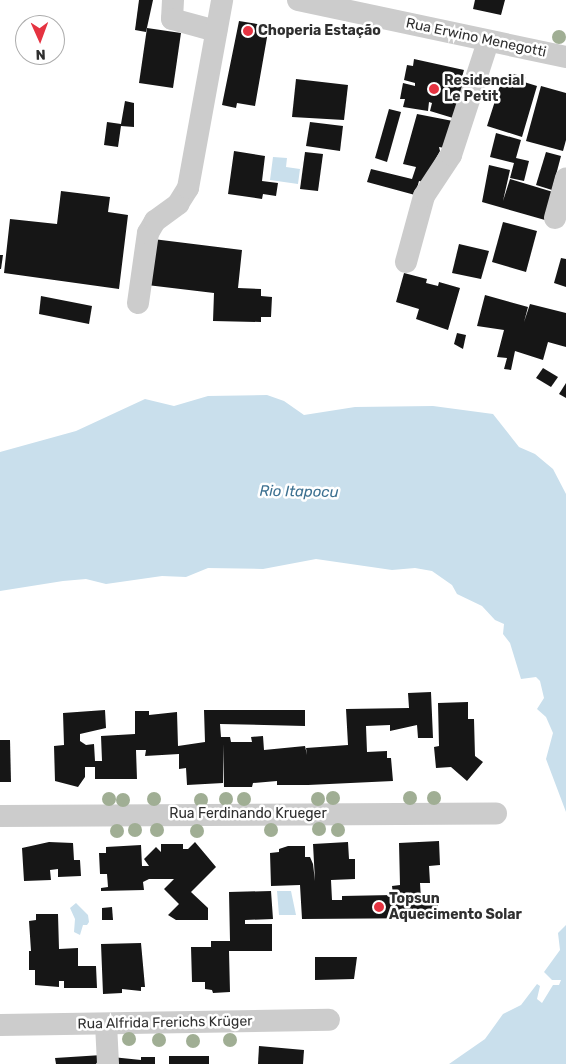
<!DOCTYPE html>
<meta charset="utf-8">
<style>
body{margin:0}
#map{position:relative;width:566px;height:1064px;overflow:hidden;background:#fff;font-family:Rubik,sans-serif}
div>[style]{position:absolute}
.water>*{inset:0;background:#c9dfec}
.building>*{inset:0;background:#161616}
.minor>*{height:22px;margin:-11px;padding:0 11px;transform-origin:11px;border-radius:11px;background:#ccc}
.trees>*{width:14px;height:14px;margin:-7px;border-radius:50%;background:#a0ae94}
.dots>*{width:14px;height:14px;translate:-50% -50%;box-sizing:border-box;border:2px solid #fff;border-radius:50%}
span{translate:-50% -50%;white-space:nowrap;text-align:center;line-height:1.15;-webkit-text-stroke:5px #fff;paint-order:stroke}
.poi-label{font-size:14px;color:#2f2f2f;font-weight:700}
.left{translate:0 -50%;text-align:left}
.street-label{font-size:14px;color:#2f2f2f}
.water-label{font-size:15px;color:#3d7191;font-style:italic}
.north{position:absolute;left:15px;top:15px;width:50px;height:50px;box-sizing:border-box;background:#fff;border:1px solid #acacac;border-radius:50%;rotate:178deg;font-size:14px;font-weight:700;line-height:20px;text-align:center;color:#2f2f2f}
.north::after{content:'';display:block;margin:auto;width:18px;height:22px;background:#e53341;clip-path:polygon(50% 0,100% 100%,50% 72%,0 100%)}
</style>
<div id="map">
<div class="water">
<i style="clip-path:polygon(273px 157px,287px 158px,286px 167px,300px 169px,298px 184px,270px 180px)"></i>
<i style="clip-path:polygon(267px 395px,284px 401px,304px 415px,355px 407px,433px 406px,493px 414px,519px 447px,535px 454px,553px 469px,566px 494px,566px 812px,546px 759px,553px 733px,546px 717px,537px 709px,544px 698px,540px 681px,536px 677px,521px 679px,510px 643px,503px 634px,504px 624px,495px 620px,482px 606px,457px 594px,452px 585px,432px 571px,415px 568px,392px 570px,316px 559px,263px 569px,208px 568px,186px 577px,162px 576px,106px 584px,86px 579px,63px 581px,0 591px,0 452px,76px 431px,145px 399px,174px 406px,208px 396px)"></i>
<i style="clip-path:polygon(277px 891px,291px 891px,296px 915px,279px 915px)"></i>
<i style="clip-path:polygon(76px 903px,88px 915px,89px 922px,87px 925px,83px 925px,80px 935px,74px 932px,75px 919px,70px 908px)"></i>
<i style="clip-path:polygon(566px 925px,566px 1064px,449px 1064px,485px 1039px,503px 1014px,521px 1005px,537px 984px,540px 986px,537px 999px,542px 1003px,553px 985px,559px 985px,561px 980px,552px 980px,544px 972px,560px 950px,558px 933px)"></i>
</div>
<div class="building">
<i style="clip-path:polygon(139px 0,153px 0,146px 32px,135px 30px)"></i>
<i style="clip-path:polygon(475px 0,505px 0,501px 15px,473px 9px)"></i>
<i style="clip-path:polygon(239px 21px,269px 26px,255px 106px,237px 103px,236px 108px,222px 105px)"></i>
<i style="clip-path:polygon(147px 28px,181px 33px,173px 88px,139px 83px)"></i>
<i style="clip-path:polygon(414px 59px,464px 70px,462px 77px,468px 78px,465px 94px,454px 91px,454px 95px,465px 97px,453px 118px,430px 111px,432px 103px,429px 102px,428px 111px,403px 107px,405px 99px,400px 99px,403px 83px,415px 86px,415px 83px,404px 80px,407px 65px,413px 66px)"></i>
<i style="clip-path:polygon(509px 73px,526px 77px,524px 82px,537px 86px,522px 137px,487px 126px,503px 76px,508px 77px)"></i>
<i style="clip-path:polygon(296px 79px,348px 85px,344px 120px,292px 117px)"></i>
<i style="clip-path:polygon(541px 86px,566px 93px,566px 140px,563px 151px,526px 141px)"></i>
<i style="clip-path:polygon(125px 101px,134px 103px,134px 127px,121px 126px,118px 147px,104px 145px,107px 122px,121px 124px)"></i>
<i style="clip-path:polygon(389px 109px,401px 112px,387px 162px,375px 158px)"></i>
<i style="clip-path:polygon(417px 114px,458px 122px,450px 149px,439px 147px,440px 151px,423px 182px,419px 181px,415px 195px,367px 182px,371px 169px,412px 179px,416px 167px,403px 164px)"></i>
<i style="clip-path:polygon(310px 122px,343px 126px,340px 151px,306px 146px)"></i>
<i style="clip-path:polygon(496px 133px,521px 140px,516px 158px,529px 161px,524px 181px,510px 178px,514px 163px,490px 157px)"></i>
<i style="clip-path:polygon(234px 151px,265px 156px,262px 181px,278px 183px,276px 196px,263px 194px,262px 199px,228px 194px)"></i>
<i style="clip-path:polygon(305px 152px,323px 154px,318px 191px,300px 189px)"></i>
<i style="clip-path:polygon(546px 152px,561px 156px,552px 190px,536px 185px)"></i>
<i style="clip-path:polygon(489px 165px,510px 170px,503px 201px,510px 179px,553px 192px,545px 220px,482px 202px)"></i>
<i style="clip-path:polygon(61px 191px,110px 197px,108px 212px,128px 215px,119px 289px,4px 273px,10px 219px,57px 224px)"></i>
<i style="clip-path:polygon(503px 222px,537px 231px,526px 272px,492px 262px)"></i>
<i style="clip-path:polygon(153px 239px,242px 250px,238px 288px,261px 289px,261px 296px,272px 297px,271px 317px,261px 317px,261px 322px,213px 321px,214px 293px,147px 285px)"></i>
<i style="clip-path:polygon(459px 244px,489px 251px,481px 279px,452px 273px)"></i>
<i style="clip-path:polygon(0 255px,3px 255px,1px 269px,0 269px)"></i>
<i style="clip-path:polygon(561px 258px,566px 259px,566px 287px,554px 283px)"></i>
<i style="clip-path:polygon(404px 273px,427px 279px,426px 283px,438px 286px,439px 282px,460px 288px,448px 330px,416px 319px,419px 309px,396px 302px)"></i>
<i style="clip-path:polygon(485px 295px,528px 307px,524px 322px,530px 304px,566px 313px,566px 347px,548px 342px,543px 360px,515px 351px,511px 370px,504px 369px,507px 358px,497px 357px,504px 330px,477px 326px)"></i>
<i style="clip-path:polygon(41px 296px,92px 306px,89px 324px,39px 314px)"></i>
<i style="clip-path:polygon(457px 333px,466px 335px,463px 349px,454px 344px)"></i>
<i style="clip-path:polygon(543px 368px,558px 377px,551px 387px,536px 378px)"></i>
<i style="clip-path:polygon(566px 383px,566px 398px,559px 394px)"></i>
<i style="clip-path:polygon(431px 692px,433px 738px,418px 738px,417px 725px,390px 731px,390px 725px,366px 726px,367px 752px,387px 751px,387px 758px,391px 758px,393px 781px,308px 785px,277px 785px,277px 781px,253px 783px,252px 787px,224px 787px,223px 744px,223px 783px,187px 785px,186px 768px,179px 769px,179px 754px,145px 756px,146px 750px,136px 750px,137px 779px,95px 779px,95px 767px,85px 767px,85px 777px,78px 787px,55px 781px,54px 746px,64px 745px,63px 713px,105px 710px,106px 728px,80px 734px,80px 741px,86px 745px,94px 744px,95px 761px,102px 761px,101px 736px,135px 734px,135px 711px,149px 711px,149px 715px,177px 712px,178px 746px,205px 742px,204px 710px,305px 710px,305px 726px,220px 724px,221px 737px,230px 737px,231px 742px,252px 742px,251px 737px,263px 736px,264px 750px,305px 746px,307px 755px,306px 748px,348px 745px,346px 709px,409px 708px,408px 693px)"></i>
<i style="clip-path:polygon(468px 702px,468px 719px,474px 719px,475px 756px,483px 762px,467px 781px,451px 767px,436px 768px,434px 747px,439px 746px,438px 703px)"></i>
<i style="clip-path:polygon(0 740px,10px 740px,11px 782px,0 782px)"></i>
<i style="clip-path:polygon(439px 841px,440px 865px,429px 866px,430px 883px,420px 883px,421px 899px,438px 898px,438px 918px,302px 919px,300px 885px,271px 886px,270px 853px,279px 852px,279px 849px,288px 846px,305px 846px,305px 857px,310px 857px,313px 864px,315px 881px,313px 844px,348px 842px,349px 859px,355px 859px,355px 879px,331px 880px,332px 900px,342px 900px,342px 896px,393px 895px,392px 886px,400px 885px,399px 843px)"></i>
<i style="clip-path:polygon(49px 842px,73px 843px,74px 860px,80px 860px,81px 876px,58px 877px,58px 869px,50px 870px,51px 880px,24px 881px,22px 848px)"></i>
<i style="clip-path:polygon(195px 842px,216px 867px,191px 892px,208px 908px,208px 920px,176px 920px,168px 915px,179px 904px,164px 889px,174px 879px,149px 879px,143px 882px,144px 890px,101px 891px,101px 888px,108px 887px,107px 874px,100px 874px,99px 853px,106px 853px,106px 847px,141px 845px,142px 866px,149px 866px,144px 859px,156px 847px,161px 852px,161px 844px,183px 844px,183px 849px,188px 849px)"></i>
<i style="clip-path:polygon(271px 891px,273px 919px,245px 920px,245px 924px,272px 924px,272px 951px,229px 951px,230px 992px,213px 993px,212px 990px,205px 989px,205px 982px,192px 982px,191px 947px,211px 947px,211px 941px,230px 941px,229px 892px)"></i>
<i style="clip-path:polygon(112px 907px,113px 920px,102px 920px,102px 908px)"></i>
<i style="clip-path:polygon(36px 914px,58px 914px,59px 949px,78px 948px,78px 966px,96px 966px,97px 988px,64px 988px,64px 981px,59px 981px,59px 987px,35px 985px,35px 970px,29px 970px,29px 951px,31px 951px,29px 921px,36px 920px)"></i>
<i style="clip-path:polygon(141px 943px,145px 987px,141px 987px,141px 991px,122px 989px,122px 993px,103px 994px,101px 944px)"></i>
<i style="clip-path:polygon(315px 957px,357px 957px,354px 979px,315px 980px)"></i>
<i style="clip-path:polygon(259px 1046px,304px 1050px,303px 1064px,258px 1064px)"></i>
<i style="clip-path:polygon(102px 1055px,96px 1064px,56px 1064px,55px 1058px)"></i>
<i style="clip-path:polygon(169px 1056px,209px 1056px,209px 1064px,169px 1064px)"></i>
<i style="clip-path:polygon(112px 1057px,141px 1060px,141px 1057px,155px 1057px,155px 1064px,112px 1064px)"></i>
</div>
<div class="minor">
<i style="left:173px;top:0;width:19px;rotate:93deg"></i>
<i style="left:172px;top:19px;width:46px;rotate:15.3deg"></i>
<i style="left:298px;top:0;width:274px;rotate:12deg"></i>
<i style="left:555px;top:218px;width:41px;rotate:-74.6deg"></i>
<i style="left:406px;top:262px;width:68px;rotate:-74.7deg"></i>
<i style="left:424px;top:196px;width:49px;rotate:-56.6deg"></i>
<i style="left:451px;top:155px;width:119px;rotate:-71.9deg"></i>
<i style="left:138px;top:303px;width:71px;rotate:-81.9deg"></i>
<i style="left:148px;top:233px;width:14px;rotate:-60deg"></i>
<i style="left:155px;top:221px;width:29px;rotate:-36deg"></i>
<i style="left:178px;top:204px;width:19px;rotate:-58deg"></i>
<i style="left:188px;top:188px;width:191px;rotate:-79.7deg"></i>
<i style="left:0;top:816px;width:496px;rotate:-0.3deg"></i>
<i style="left:106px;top:1024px;width:40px;rotate:87.1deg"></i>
<i style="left:0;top:1025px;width:329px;rotate:-0.9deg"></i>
</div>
<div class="trees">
<i style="left:559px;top:37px"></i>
<i style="left:333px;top:798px"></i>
<i style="left:410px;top:798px"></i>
<i style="left:434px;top:798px"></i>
<i style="left:109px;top:799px"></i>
<i style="left:154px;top:799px"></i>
<i style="left:226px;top:799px"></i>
<i style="left:244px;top:799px"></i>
<i style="left:318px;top:799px"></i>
<i style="left:123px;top:800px"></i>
<i style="left:201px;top:800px"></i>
<i style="left:319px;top:829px"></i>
<i style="left:135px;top:830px"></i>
<i style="left:157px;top:830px"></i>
<i style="left:271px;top:830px"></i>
<i style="left:338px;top:830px"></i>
<i style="left:117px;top:831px"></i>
<i style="left:197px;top:831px"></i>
<i style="left:129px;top:1039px"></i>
<i style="left:159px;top:1040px"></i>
<i style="left:230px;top:1040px"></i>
<i style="left:193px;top:1041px"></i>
</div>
<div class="dots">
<i style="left:248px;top:31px;background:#e53341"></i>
<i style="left:434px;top:89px;background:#e53341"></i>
<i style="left:379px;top:907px;background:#e53341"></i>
</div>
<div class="poi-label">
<span class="left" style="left:258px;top:31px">Choperia Estação</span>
<span class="left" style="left:444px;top:89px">Residencial<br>Le Petit</span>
<span class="left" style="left:389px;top:907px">Topsun<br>Aquecimento Solar</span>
</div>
<div class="street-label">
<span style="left:476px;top:38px;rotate:12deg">Rua Erwino Menegotti</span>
<span style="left:248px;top:814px">Rua Ferdinando Krueger</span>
<span style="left:165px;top:1023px;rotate:-1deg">Rua Alfrida Frerichs Krüger</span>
</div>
<div class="water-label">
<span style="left:299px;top:492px;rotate:1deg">Rio Itapocu</span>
</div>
<div class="north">N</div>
</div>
